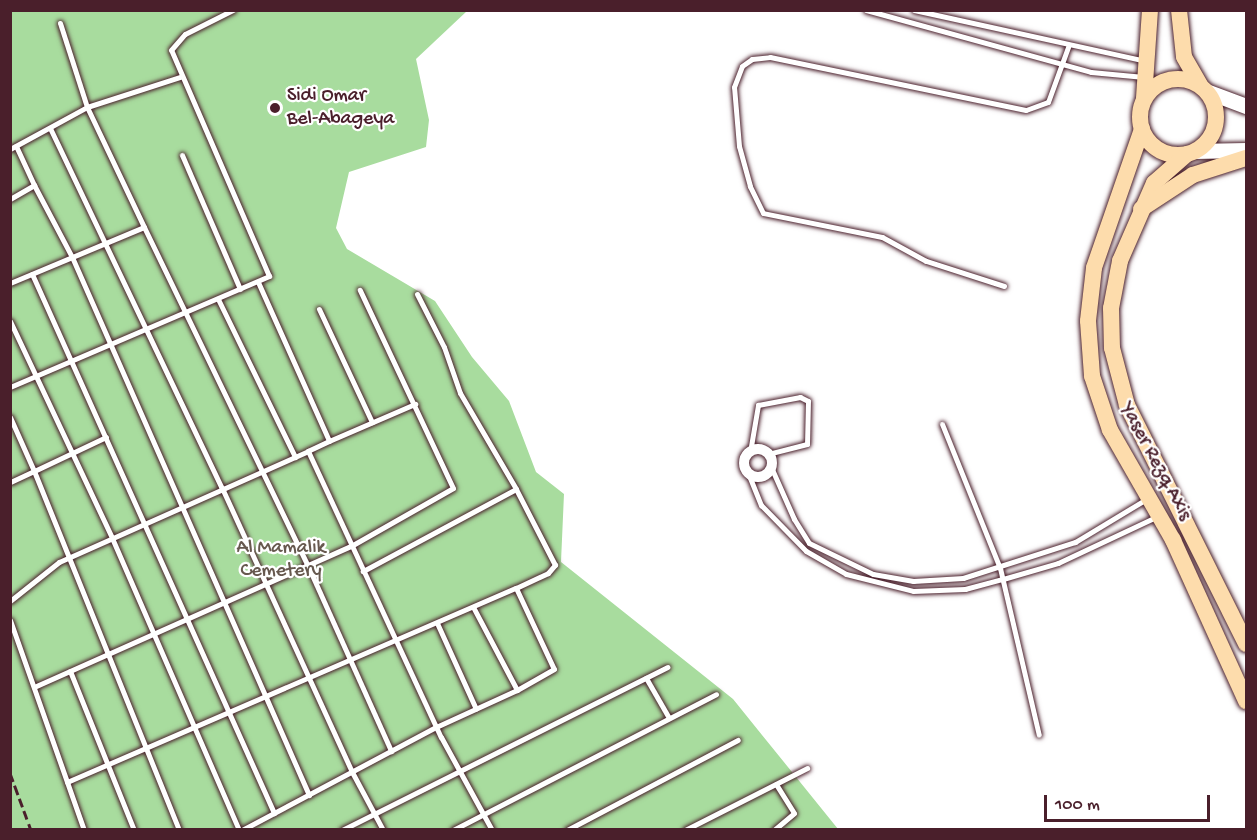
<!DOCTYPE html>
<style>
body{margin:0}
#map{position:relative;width:1257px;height:840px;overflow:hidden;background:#fff;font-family:"Gochi Hand",sans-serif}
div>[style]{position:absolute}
.green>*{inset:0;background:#a8dc9e}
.roads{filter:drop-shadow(0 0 2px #4a1f2b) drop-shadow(0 0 2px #4a1f2b)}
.lane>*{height:5px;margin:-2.5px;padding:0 2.5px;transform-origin:2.5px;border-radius:2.5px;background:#fff}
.street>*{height:10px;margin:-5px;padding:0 5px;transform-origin:5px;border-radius:5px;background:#fff}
.street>.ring{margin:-5px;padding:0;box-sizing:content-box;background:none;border:10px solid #fff;border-radius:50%}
.secondary>*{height:15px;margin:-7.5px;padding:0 7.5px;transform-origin:7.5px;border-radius:7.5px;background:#fff}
.primary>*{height:16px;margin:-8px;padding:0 8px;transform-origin:8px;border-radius:8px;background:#fddcac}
.primary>.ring{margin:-8px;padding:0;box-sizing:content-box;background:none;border:16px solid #fddcac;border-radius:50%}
.rail>*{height:3px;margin-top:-1.5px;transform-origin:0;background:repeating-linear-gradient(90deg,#4a1f2b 0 9px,transparent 0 13.5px)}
.dots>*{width:16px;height:16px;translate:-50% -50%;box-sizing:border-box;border:3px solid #fff;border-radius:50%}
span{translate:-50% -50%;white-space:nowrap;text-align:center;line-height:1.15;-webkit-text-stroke:4.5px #fff;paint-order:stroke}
.poi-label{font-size:20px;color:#4a1f2b}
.left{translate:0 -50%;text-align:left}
.street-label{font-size:20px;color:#4a1f2b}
.park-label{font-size:20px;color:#66584e}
.frame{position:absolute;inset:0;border:12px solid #4a1f2b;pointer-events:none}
.scale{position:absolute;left:1044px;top:795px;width:166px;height:27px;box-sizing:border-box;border:3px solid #4a1f2b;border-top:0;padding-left:8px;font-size:18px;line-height:21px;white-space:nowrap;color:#4a1f2b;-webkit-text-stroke:4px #fff;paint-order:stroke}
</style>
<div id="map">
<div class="green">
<i style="clip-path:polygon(10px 11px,467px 11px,416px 59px,429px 120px,426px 147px,349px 172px,336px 228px,347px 249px,435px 301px,472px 357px,509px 401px,536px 472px,564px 494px,561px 562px,733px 699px,838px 829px,11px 829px)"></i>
</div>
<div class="roads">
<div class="lane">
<i style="left:866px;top:10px;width:233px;rotate:15.4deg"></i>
<i style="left:1091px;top:72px;width:53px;rotate:5.4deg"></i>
<i style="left:914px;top:10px;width:237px;rotate:12.4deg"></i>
<i style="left:60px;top:23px;width:88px;rotate:72.2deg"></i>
<i style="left:87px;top:107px;width:133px;rotate:64.6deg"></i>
<i style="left:50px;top:128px;width:399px;rotate:64.5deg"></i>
<i style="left:222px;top:488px;width:312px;rotate:65.4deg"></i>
<i style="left:352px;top:772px;width:66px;rotate:61.9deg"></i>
<i style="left:16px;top:146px;width:43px;rotate:65.2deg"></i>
<i style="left:10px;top:149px;width:88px;rotate:-28.6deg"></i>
<i style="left:87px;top:107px;width:98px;rotate:-17.9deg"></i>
<i style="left:182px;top:155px;width:146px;rotate:66.6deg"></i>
<i style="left:10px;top:199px;width:28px;rotate:-30deg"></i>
<i style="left:34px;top:185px;width:81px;rotate:62.2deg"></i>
<i style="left:72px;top:257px;width:588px;rotate:66.23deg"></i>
<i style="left:32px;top:274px;width:591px;rotate:65.82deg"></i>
<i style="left:258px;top:282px;width:174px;rotate:65.9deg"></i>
<i style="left:329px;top:441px;width:23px;rotate:155deg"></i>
<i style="left:10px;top:283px;width:145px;rotate:-22.7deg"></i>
<i style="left:144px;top:227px;width:377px;rotate:64.2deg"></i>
<i style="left:308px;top:566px;width:203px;rotate:65.8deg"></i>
<i style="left:1004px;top:286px;width:82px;rotate:-162.2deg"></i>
<i style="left:926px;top:261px;width:50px;rotate:-151.4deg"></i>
<i style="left:882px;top:237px;width:121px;rotate:-168.6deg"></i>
<i style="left:763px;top:213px;width:30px;rotate:-116deg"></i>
<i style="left:750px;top:186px;width:41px;rotate:-105.4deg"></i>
<i style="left:739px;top:146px;width:59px;rotate:-94.8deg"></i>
<i style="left:734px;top:87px;width:22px;rotate:-69deg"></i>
<i style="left:742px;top:66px;width:12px;rotate:-35deg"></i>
<i style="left:752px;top:59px;width:18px;rotate:-6deg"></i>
<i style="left:770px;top:57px;width:261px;rotate:11.7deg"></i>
<i style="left:1026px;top:110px;width:23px;rotate:-20deg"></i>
<i style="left:1048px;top:102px;width:59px;rotate:-70deg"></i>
<i style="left:417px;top:294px;width:59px;rotate:63deg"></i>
<i style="left:444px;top:347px;width:49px;rotate:70.8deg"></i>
<i style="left:460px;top:393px;width:111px;rotate:59.7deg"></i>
<i style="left:218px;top:299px;width:176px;rotate:64deg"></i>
<i style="left:319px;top:309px;width:125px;rotate:64.9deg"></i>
<i style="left:10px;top:321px;width:240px;rotate:64.8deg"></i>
<i style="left:112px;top:538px;width:318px;rotate:66.5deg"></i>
<i style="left:10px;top:387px;width:282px;rotate:-23.2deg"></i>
<i style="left:269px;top:276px;width:246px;rotate:-113.4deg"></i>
<i style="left:171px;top:50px;width:21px;rotate:-49deg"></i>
<i style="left:185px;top:34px;width:54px;rotate:-26.6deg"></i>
<i style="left:10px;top:417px;width:59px;rotate:66deg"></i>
<i style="left:34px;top:471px;width:26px;rotate:155deg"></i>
<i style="left:942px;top:424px;width:155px;rotate:68.1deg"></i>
<i style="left:1000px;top:568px;width:171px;rotate:76.9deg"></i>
<i style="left:106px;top:437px;width:80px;rotate:154.7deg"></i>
<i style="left:34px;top:471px;width:387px;rotate:68deg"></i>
<i style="left:329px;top:441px;width:94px;rotate:-23.3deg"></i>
<i style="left:750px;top:452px;width:48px;rotate:-80.3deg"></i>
<i style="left:758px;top:405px;width:43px;rotate:-10.8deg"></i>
<i style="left:800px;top:397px;width:9px;rotate:27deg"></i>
<i style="left:808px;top:401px;width:43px;rotate:91.3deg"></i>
<i style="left:807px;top:444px;width:40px;rotate:165.6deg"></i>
<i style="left:771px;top:467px;width:57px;rotate:66.1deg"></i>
<i style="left:794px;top:519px;width:28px;rotate:58deg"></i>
<i style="left:809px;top:543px;width:71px;rotate:25.8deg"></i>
<i style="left:873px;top:574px;width:41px;rotate:9.9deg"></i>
<i style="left:913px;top:581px;width:50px;rotate:-3.4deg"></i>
<i style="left:963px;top:578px;width:118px;rotate:-17.8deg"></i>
<i style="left:1075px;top:542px;width:85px;rotate:-31.1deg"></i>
<i style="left:748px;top:473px;width:35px;rotate:68deg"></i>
<i style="left:761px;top:505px;width:64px;rotate:45.6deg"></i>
<i style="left:806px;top:551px;width:46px;rotate:29.9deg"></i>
<i style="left:846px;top:574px;width:69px;rotate:14.2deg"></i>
<i style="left:913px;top:591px;width:52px;rotate:-2.2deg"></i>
<i style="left:965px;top:589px;width:39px;rotate:-15deg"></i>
<i style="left:1003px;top:579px;width:57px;rotate:-16.2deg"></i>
<i style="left:1058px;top:563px;width:110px;rotate:-25.2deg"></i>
<i style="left:516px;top:588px;width:89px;rotate:64.9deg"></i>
<i style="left:554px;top:669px;width:43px;rotate:150.4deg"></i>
<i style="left:10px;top:601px;width:63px;rotate:-38.5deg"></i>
<i style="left:59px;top:562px;width:273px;rotate:-24deg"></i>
<i style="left:308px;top:451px;width:315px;rotate:65.1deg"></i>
<i style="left:441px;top:737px;width:106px;rotate:61.3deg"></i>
<i style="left:10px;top:620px;width:223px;rotate:70.6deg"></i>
<i style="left:437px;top:623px;width:94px;rotate:65.6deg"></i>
<i style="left:70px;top:671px;width:171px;rotate:68.1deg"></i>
<i style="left:646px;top:678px;width:46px;rotate:60.1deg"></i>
<i style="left:34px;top:687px;width:347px;rotate:-24deg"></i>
<i style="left:351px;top:546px;width:117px;rotate:-29.6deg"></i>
<i style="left:453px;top:488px;width:219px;rotate:-115.2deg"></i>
<i style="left:67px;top:782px;width:489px;rotate:-23.4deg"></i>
<i style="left:516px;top:588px;width:35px;rotate:-25deg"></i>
<i style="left:548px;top:573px;width:11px;rotate:-49deg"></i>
<i style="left:555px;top:565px;width:85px;rotate:-117.2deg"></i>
<i style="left:516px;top:489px;width:174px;rotate:151.8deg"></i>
<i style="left:242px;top:830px;width:220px;rotate:-28deg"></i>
<i style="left:436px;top:727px;width:89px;rotate:-24.6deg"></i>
<i style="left:517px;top:690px;width:94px;rotate:-117.9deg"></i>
<i style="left:342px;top:830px;width:364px;rotate:-26.6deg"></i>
<i style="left:453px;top:830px;width:296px;rotate:-27.3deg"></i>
<i style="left:567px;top:830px;width:193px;rotate:-27.8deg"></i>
<i style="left:685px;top:830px;width:137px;rotate:-26.9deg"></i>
<i style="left:774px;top:830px;width:26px;rotate:-40deg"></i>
<i style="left:794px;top:813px;width:34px;rotate:-122deg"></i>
</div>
<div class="street">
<i class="ring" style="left:744px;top:449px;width:18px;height:18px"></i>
</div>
<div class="secondary">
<i style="left:1206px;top:91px;width:43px;rotate:20.6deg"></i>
<i style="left:1194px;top:151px;width:52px;rotate:-1.1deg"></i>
</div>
<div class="primary">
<i style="left:1179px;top:10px;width:47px;rotate:83.9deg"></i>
<i style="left:1184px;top:57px;width:32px;rotate:60deg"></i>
<i class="ring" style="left:1140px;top:79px;width:60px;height:60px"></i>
<i style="left:1144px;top:98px;width:88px;rotate:-86.1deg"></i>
<i style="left:1142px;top:129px;width:147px;rotate:109.1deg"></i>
<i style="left:1094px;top:268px;width:53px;rotate:96.5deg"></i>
<i style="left:1088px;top:321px;width:55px;rotate:85.8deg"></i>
<i style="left:1092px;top:376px;width:57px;rotate:71.6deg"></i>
<i style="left:1110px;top:430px;width:127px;rotate:60.2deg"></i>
<i style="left:1173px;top:540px;width:177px;rotate:65.6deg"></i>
<i style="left:1187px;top:154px;width:44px;rotate:138.7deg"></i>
<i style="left:1154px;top:183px;width:85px;rotate:113.6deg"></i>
<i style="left:1120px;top:261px;width:48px;rotate:100.8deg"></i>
<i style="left:1111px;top:308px;width:40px;rotate:88.6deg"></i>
<i style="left:1112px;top:348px;width:59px;rotate:75.3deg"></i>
<i style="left:1127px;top:405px;width:267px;rotate:63.5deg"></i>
<i style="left:1141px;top:209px;width:62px;rotate:-33.2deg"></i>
<i style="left:1193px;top:175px;width:56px;rotate:-17.8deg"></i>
</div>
</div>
<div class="rail">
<i style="left:10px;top:773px;width:61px;rotate:69.8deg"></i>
</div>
<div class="dots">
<i style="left:275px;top:108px;background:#4a1f2b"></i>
</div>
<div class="poi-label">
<span class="left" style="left:287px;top:108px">Sidi Omar<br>Bel-Abageya</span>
</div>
<div class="street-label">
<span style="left:1155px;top:462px;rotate:62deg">Yaser Rezq Axis</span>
</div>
<div class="park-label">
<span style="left:281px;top:560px">Al Mamalik<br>Cemetery</span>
</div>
<div class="frame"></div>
<div class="scale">100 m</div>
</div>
